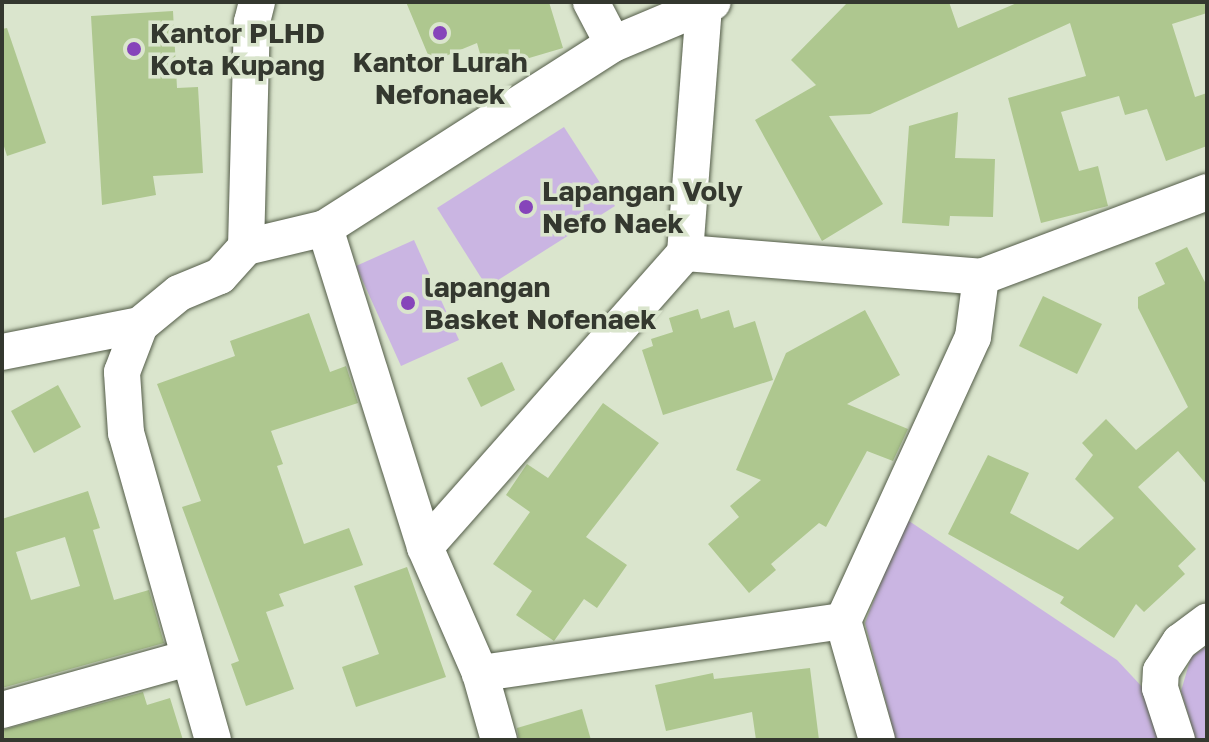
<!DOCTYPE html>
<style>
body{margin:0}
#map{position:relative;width:1209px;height:742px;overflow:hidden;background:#dae5cd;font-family:"Golos Text",sans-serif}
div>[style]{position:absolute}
.green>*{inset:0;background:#cab5e2}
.building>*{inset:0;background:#aec78f}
.roads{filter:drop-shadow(0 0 2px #535c48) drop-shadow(0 0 2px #535c48)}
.minor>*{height:36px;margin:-18px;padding:0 18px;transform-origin:18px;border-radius:18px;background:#fff}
.dots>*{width:22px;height:22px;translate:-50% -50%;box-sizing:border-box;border:4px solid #dae5cd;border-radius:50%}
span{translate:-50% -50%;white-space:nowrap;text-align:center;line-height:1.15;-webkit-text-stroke:7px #dae5cd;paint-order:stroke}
.poi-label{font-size:28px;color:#34382f;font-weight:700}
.left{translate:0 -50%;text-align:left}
.frame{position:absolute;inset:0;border:4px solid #34382f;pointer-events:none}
</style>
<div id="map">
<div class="green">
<i style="clip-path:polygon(564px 127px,615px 206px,487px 287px,437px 208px)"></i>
<i style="clip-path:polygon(414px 240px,459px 340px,401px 366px,356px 266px)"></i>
<i style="clip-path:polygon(906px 519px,1117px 660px,1145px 690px,1159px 740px,896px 740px,865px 623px)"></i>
<i style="clip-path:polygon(1207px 646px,1207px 740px,1196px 740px,1181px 691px,1191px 657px)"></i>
</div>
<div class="building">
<i style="clip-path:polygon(406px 2px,549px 2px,563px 48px,485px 71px,477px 43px,431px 62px)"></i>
<i style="clip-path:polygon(848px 2px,949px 2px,958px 28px,1019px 2px,1207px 2px,1207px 13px,1172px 24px,1195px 97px,1207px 93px,1207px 146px,1166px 161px,1147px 109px,1125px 115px,1119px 96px,1061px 112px,1079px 171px,1098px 166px,1108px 206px,1041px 223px,1008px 98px,1086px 76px,1070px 23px,870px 114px,829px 116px,883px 204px,822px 241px,755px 120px,816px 85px,791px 60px)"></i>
<i style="clip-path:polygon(173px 11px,177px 88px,198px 87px,203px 173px,153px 176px,156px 195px,102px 205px,91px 16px)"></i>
<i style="clip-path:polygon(7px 28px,46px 143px,7px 156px,2px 140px,2px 29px)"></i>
<i style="clip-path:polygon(958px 112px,955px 158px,995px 159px,993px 217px,950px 216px,949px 226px,902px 223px,909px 126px)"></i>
<i style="clip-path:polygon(1187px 247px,1207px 286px,1207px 485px,1178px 451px,1138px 487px,1196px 549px,1178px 566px,1185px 574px,1144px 612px,1136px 604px,1114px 638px,1060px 603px,1064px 597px,948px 534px,988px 455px,1029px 473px,1010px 513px,1078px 550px,1114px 518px,1075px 479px,1093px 455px,1082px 443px,1106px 419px,1136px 450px,1188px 407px,1138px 308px,1138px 297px,1165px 284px,1155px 263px)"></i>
<i style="clip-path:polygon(1043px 296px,1102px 324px,1077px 374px,1019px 346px)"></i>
<i style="clip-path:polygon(698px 309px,701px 319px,729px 310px,734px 328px,755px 321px,773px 380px,663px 415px,642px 350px,653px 346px,651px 339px,673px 332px,669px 318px)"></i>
<i style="clip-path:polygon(865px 310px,900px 375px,847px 404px,908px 429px,893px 461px,867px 451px,826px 527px,819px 523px,771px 564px,776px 570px,749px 593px,708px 544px,739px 517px,730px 506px,761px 480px,736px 470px,786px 353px)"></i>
<i style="clip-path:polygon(309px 313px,330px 372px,346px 366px,358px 403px,271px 431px,283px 464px,277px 466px,304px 544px,349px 528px,363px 565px,279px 594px,284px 606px,266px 612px,294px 689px,246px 706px,231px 664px,239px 661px,182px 507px,201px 501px,157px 384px,235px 356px,230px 341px)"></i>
<i style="clip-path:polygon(502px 362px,515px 390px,481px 407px,467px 378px)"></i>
<i style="clip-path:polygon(58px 385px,81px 427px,34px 453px,11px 411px)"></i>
<i style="clip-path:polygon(603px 403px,659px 443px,586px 537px,627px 565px,597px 608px,584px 599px,554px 641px,516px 615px,532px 591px,493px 564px,530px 512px,506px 495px,527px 464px,548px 478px)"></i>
<i style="clip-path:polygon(evenodd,88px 491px,100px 528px,93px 530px,114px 600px,149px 590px,164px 643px,2px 688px,2px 519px,88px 491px,65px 537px,80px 586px,31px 600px,16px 552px,65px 537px)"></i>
<i style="clip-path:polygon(407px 567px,446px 677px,356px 707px,342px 667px,379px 654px,354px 586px)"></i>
<i style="clip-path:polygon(810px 668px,819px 740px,756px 740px,752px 712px,666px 731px,655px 685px,713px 673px,714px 679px)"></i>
<i style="clip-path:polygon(143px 692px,147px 705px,170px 698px,183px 740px,2px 740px,2px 730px)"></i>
<i style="clip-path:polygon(582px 709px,591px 740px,519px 740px,517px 728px)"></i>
</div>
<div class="roads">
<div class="minor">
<i style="left:591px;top:2px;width:47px;rotate:62.4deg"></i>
<i style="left:325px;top:228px;width:334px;rotate:72.6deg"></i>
<i style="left:246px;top:247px;width:81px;rotate:-13.5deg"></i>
<i style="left:325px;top:228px;width:342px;rotate:-32.6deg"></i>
<i style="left:613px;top:44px;width:108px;rotate:-22.8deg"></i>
<i style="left:685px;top:253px;width:249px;rotate:-85.6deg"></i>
<i style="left:2px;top:352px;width:141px;rotate:-11.1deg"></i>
<i style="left:843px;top:621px;width:367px;rotate:171.8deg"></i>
<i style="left:480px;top:673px;width:137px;rotate:-113.6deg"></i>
<i style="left:425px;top:547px;width:392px;rotate:-48.5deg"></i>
<i style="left:685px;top:253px;width:297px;rotate:4.6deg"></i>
<i style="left:981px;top:277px;width:241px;rotate:-20.6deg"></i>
<i style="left:480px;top:673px;width:70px;rotate:74.2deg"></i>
<i style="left:2px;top:710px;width:193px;rotate:-15.6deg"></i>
<i style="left:213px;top:740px;width:319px;rotate:-105.8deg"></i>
<i style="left:126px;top:433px;width:61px;rotate:-93.8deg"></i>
<i style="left:122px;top:372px;width:50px;rotate:-69deg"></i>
<i style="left:140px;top:325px;width:50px;rotate:-39.4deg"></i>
<i style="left:179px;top:293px;width:44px;rotate:-22.5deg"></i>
<i style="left:220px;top:276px;width:39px;rotate:-48deg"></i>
<i style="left:246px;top:247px;width:225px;rotate:-88.5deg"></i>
<i style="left:252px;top:22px;width:21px;rotate:-76deg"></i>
<i style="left:877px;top:740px;width:124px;rotate:-105.9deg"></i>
<i style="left:843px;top:621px;width:312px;rotate:-65.4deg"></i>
<i style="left:973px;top:337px;width:61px;rotate:-82.4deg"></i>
<i style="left:1177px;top:740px;width:55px;rotate:-108.1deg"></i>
<i style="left:1160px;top:688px;width:17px;rotate:-87deg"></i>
<i style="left:1161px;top:671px;width:35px;rotate:-57deg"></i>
<i style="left:1180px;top:642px;width:34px;rotate:-37deg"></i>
</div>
</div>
<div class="dots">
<i style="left:440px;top:33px;background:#8645ba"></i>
<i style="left:134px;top:49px;background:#8645ba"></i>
<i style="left:526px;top:207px;background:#8645ba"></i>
<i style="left:408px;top:303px;background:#8645ba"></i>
</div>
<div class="poi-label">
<span class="left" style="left:150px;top:49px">Kantor PLHD<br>Kota Kupang</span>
<span style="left:440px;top:78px">Kantor Lurah<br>Nefonaek</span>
<span class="left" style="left:542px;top:207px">Lapangan Voly<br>Nefo Naek</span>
<span class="left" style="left:424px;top:303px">lapangan<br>Basket Nofenaek</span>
</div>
<div class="frame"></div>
</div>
